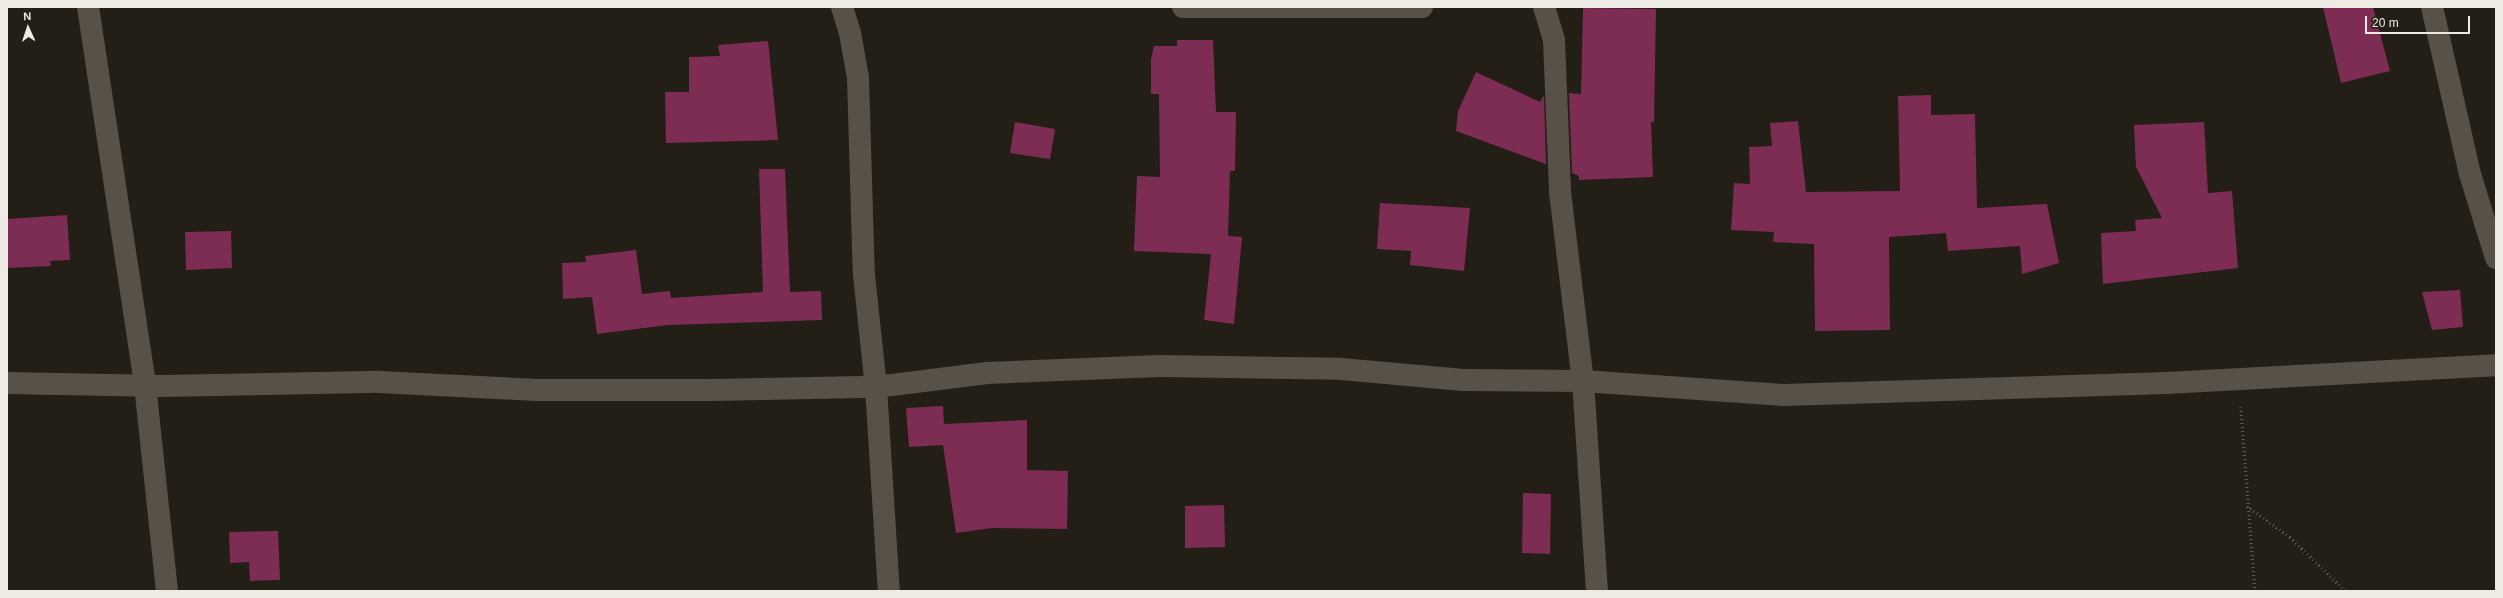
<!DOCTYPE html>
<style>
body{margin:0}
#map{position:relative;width:2503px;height:598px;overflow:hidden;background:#231e16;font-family:Helvetica,sans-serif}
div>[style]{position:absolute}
.building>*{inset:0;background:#7d2c54}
.path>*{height:2.5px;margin-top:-1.25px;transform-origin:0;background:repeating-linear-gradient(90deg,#605c54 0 1px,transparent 0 4px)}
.street>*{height:22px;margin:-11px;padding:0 11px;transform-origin:11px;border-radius:11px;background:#575148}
span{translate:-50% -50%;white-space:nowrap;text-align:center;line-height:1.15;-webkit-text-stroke:3.5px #231e16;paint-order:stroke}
.frame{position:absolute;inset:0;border:8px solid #eeeae4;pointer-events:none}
.north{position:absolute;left:8px;top:8px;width:40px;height:40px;-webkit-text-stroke:3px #231e16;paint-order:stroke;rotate:357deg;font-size:11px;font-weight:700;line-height:16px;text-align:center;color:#eeeae4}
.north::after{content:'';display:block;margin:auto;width:14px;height:18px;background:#eeeae4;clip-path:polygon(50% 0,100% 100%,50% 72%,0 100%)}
.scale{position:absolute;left:2365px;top:16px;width:105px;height:18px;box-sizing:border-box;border:2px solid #eeeae4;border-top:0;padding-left:5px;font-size:12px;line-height:14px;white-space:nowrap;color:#eeeae4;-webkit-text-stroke:3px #231e16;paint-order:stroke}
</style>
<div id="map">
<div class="building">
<i style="clip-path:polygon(2323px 7px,2373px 7px,2390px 71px,2341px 83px)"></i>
<i style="clip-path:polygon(1583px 8px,1656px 9px,1654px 122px,1651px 122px,1653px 177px,1579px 180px,1579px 176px,1572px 173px,1569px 93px,1581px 94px)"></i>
<i style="clip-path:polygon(1177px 40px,1213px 40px,1216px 112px,1236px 112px,1235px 171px,1230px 171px,1228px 236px,1242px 237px,1234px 324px,1204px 320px,1211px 254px,1134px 251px,1137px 176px,1160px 177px,1159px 94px,1151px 94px,1151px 59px,1154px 46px,1177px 46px)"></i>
<i style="clip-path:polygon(768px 41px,778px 140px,666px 143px,665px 92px,689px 92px,689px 57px,720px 56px,718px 45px)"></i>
<i style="clip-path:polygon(1476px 72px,1540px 102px,1544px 95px,1546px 164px,1456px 131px,1458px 111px)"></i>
<i style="clip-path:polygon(1931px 95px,1931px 115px,1975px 114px,1977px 208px,2047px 204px,2059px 263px,2022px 274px,2020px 246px,1948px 251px,1946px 233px,1889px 237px,1890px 330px,1815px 331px,1814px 244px,1773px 242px,1774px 232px,1731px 230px,1734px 183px,1750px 184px,1749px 147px,1772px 146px,1770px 123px,1798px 121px,1806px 192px,1900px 191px,1898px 96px)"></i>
<i style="clip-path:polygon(1015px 122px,1055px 129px,1050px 159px,1010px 153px)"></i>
<i style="clip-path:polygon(2204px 122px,2208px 193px,2232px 191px,2238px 268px,2103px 284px,2101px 233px,2136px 231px,2135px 220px,2162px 218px,2136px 167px,2134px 125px)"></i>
<i style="clip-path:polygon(759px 169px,785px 169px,790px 292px,821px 291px,822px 320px,668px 325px,597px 334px,592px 297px,563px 299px,562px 263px,586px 262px,585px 256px,636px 250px,642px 294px,670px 291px,671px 298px,763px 292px)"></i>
<i style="clip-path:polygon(1380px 203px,1470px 208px,1464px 271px,1410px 265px,1411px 251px,1377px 249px)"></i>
<i style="clip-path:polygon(67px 215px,70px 260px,50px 261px,51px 266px,7px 268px,7px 219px)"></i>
<i style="clip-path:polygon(231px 231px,232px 268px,186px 270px,185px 232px)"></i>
<i style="clip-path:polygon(2460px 290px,2463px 327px,2432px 330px,2422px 292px)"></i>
<i style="clip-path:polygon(943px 406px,944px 424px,1027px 420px,1027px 470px,1068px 471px,1067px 529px,992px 528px,956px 533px,943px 445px,909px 447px,906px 408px)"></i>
<i style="clip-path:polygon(1523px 493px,1551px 494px,1550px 554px,1522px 553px)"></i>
<i style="clip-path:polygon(1224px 505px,1225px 547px,1185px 548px,1185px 506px)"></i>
<i style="clip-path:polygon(278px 531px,280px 580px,250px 581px,249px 562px,230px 563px,229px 532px)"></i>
</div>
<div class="path">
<i style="left:2241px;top:407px;width:185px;rotate:85.6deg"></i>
<i style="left:2247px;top:506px;width:53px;rotate:35.8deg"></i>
<i style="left:2290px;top:537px;width:78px;rotate:44deg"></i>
</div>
<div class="street">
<i style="left:88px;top:7px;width:382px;rotate:81.4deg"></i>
<i style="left:145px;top:385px;width:207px;rotate:83.9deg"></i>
<i style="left:842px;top:7px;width:27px;rotate:73deg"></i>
<i style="left:850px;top:33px;width:46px;rotate:79.9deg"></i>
<i style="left:858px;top:78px;width:197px;rotate:88.3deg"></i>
<i style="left:864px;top:275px;width:113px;rotate:83.9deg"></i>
<i style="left:876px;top:387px;width:204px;rotate:86.4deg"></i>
<i style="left:1183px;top:7px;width:239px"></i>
<i style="left:1544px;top:7px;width:34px;rotate:73deg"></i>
<i style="left:1554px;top:40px;width:152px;rotate:87.7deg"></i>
<i style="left:1560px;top:192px;width:190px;rotate:83.1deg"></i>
<i style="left:1583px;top:381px;width:210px;rotate:86.2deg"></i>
<i style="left:2432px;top:7px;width:171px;rotate:77.2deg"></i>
<i style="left:2470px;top:174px;width:88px;rotate:72.8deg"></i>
<i style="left:7px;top:383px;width:154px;rotate:1.1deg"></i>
<i style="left:161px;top:386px;width:218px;rotate:-1.1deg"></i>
<i style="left:379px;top:382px;width:158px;rotate:2.9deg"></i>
<i style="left:537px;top:390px;width:176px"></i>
<i style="left:713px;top:390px;width:163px;rotate:-1.1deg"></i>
<i style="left:876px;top:387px;width:112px;rotate:-7.2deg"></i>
<i style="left:987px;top:373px;width:173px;rotate:-2.3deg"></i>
<i style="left:1160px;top:366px;width:181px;rotate:0.9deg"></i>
<i style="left:1341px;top:369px;width:123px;rotate:5.1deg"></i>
<i style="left:1464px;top:380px;width:119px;rotate:0.5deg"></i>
<i style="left:1583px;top:381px;width:201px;rotate:4deg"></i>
<i style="left:1784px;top:395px;width:382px;rotate:-1.8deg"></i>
<i style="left:2166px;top:383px;width:330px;rotate:-3.1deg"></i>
</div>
<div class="frame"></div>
<div class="north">N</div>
<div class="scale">20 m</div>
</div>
